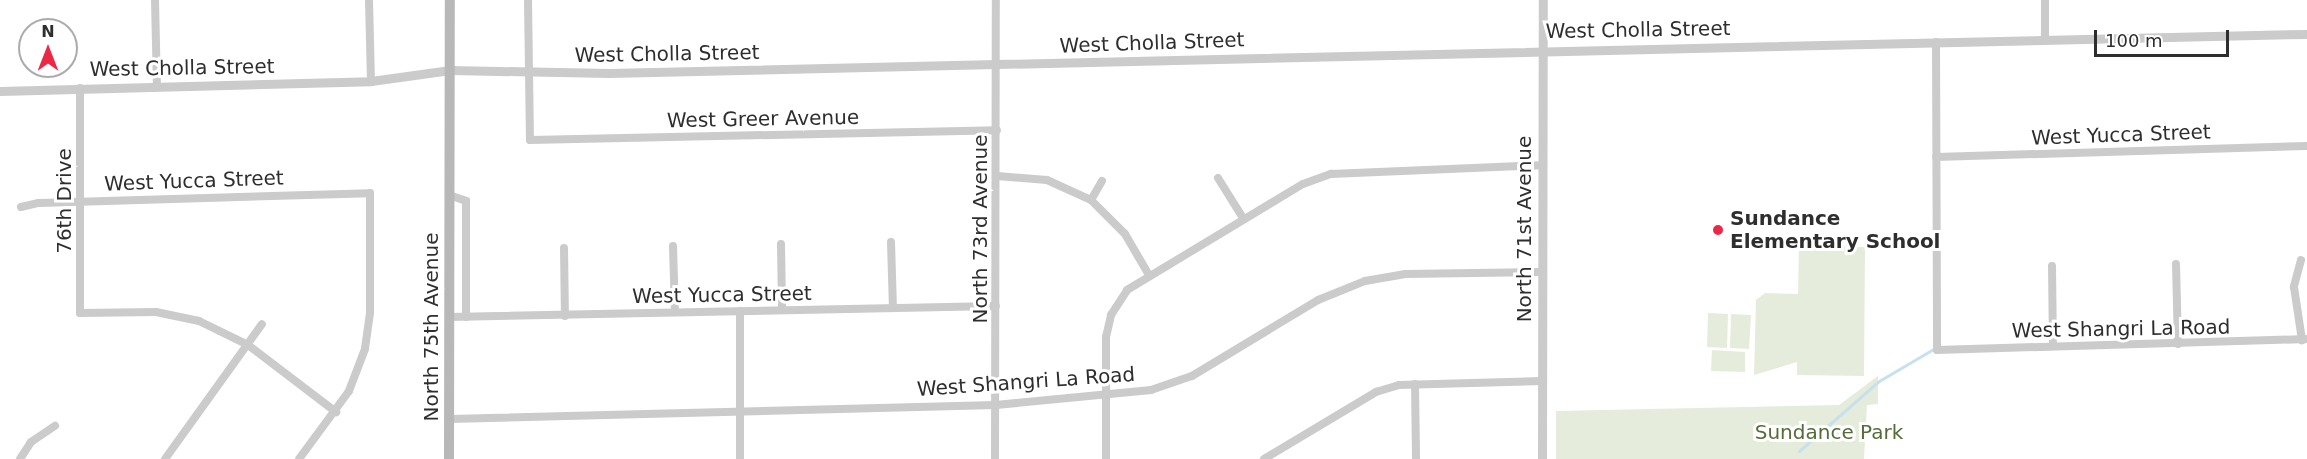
<!DOCTYPE html>
<style>
body{margin:0}
#map{position:relative;width:2307px;height:459px;overflow:hidden;background:#fff;font-family:"DejaVu Sans",sans-serif}
div>[style]{position:absolute}
.green>*{inset:0;background:#e6ecdb}
.stream>*{height:3px;margin:-1.5px;padding:0 1.5px;transform-origin:1.5px;border-radius:1.5px;background:#c6e1ed}
.minor>*{height:8px;margin:-4px;padding:0 4px;transform-origin:4px;border-radius:4px;background:#cbcbcb}
.tertiary>*{height:9px;margin:-4.5px;padding:0 4.5px;transform-origin:4.5px;border-radius:4.5px;background:#cbcbcb}
.secondary>*{height:10px;margin:-5px;padding:0 5px;transform-origin:5px;border-radius:5px;background:#b8b8b8}
.dots>*{width:16px;height:16px;translate:-50% -50%;box-sizing:border-box;border:3px solid #fff;border-radius:50%}
span{translate:-50% -50%;white-space:nowrap;text-align:center;line-height:1.15;-webkit-text-stroke:6px #fff;paint-order:stroke}
.street-label{font-size:20px;color:#2e2e2e}
.poi-label{font-size:20px;color:#2e2e2e;font-weight:700}
.left{translate:0 -50%;text-align:left}
.park-label{font-size:20px;color:#556c39}
.north{position:absolute;left:18px;top:18px;width:60px;height:60px;box-sizing:border-box;background:#fff;border:2px solid #ababab;border-radius:50%;rotate:0deg;font-size:16px;font-weight:700;line-height:24px;text-align:center;color:#2e2e2e}
.north::after{content:'';display:block;margin:auto;width:21px;height:27px;background:#ed2846;clip-path:polygon(50% 0,100% 100%,50% 72%,0 100%)}
.scale{position:absolute;left:2094px;top:30px;width:135px;height:27px;box-sizing:border-box;border:3px solid #2e2e2e;border-top:0;padding-left:8px;font-size:18px;line-height:21px;white-space:nowrap;color:#2e2e2e;-webkit-text-stroke:4px #fff;paint-order:stroke}
</style>
<div id="map">
<div class="green">
<i style="clip-path:polygon(1799px 246px,1865px 247px,1864px 376px,1797px 375px,1797px 362px,1754px 375px,1756px 300px,1765px 293px,1798px 294px)"></i>
<i style="clip-path:polygon(1708px 313px,1728px 314px,1727px 348px,1707px 347px)"></i>
<i style="clip-path:polygon(1731px 314px,1751px 315px,1749px 349px,1730px 348px)"></i>
<i style="clip-path:polygon(1712px 350px,1745px 352px,1745px 372px,1711px 371px)"></i>
<i style="clip-path:polygon(1878px 376px,1878px 404px,1867px 405px,1864px 459px,1556px 459px,1556px 411px,1839px 405px)"></i>
</div>
<div class="stream">
<i style="left:1799px;top:451px;width:106px;rotate:-41.2deg"></i>
<i style="left:1879px;top:381px;width:65px;rotate:-30.5deg"></i>
</div>
<div class="minor">
<i style="left:155px;top:0;width:86px;rotate:88.7deg"></i>
<i style="left:369px;top:0;width:81px;rotate:88.6deg"></i>
<i style="left:528px;top:0;width:140px;rotate:89.2deg"></i>
<i style="left:530px;top:140px;width:467px;rotate:-1.2deg"></i>
<i style="left:2045px;top:40px;width:40px;rotate:-90deg"></i>
<i style="left:1936px;top:42px;width:308px;rotate:89.8deg"></i>
<i style="left:1937px;top:350px;width:370px;rotate:-1.7deg"></i>
<i style="left:80px;top:88px;width:225px;rotate:90deg"></i>
<i style="left:80px;top:313px;width:76px;rotate:-0.8deg"></i>
<i style="left:156px;top:312px;width:44px;rotate:11.8deg"></i>
<i style="left:199px;top:321px;width:55px;rotate:26.1deg"></i>
<i style="left:248px;top:345px;width:111px;rotate:37.3deg"></i>
<i style="left:1936px;top:157px;width:371px;rotate:-1.7deg"></i>
<i style="left:997px;top:176px;width:50px;rotate:4.6deg"></i>
<i style="left:1047px;top:180px;width:48px;rotate:24.4deg"></i>
<i style="left:1091px;top:200px;width:48px;rotate:45deg"></i>
<i style="left:1125px;top:234px;width:48px;rotate:59.7deg"></i>
<i style="left:1218px;top:178px;width:47px;rotate:58deg"></i>
<i style="left:449px;top:195px;width:18px;rotate:19deg"></i>
<i style="left:466px;top:201px;width:116px;rotate:90deg"></i>
<i style="left:1091px;top:200px;width:22px;rotate:-60deg"></i>
<i style="left:21px;top:207px;width:18px;rotate:-13deg"></i>
<i style="left:39px;top:203px;width:331px;rotate:-1.7deg"></i>
<i style="left:370px;top:193px;width:120px;rotate:90deg"></i>
<i style="left:370px;top:313px;width:36px;rotate:98deg"></i>
<i style="left:365px;top:349px;width:45px;rotate:110.9deg"></i>
<i style="left:349px;top:391px;width:84px;rotate:126.3deg"></i>
<i style="left:891px;top:242px;width:66px;rotate:88.3deg"></i>
<i style="left:781px;top:244px;width:66px;rotate:89.1deg"></i>
<i style="left:673px;top:246px;width:66px;rotate:88.3deg"></i>
<i style="left:564px;top:248px;width:68px;rotate:89.2deg"></i>
<i style="left:2301px;top:260px;width:28px;rotate:105deg"></i>
<i style="left:2294px;top:287px;width:54px;rotate:81.4deg"></i>
<i style="left:2176px;top:264px;width:80px;rotate:88.6deg"></i>
<i style="left:2052px;top:266px;width:80px;rotate:89.3deg"></i>
<i style="left:740px;top:311px;width:148px;rotate:90deg"></i>
<i style="left:449px;top:317px;width:547px;rotate:-1.15deg"></i>
<i style="left:1415px;top:384px;width:75px;rotate:89.2deg"></i>
<i style="left:449px;top:419px;width:547px;rotate:-1.47deg"></i>
<i style="left:996px;top:405px;width:156px;rotate:-5.5deg"></i>
<i style="left:1151px;top:390px;width:43px;rotate:-18.9deg"></i>
<i style="left:1192px;top:376px;width:147px;rotate:-31.1deg"></i>
<i style="left:1318px;top:300px;width:51px;rotate:-22deg"></i>
<i style="left:1365px;top:281px;width:41px;rotate:-9.9deg"></i>
<i style="left:1405px;top:274px;width:136px;rotate:-0.8deg"></i>
<i style="left:20px;top:459px;width:20px;rotate:-57deg"></i>
<i style="left:31px;top:442px;width:29px;rotate:-34deg"></i>
<i style="left:165px;top:459px;width:166px;rotate:-54.3deg"></i>
<i style="left:995px;top:459px;width:459px;rotate:-89.9deg"></i>
<i style="left:1106px;top:459px;width:122px;rotate:-90deg"></i>
<i style="left:1106px;top:337px;width:23px;rotate:-77deg"></i>
<i style="left:1111px;top:315px;width:30px;rotate:-57deg"></i>
<i style="left:1127px;top:290px;width:205px;rotate:-31.1deg"></i>
<i style="left:1303px;top:184px;width:30px;rotate:-20deg"></i>
<i style="left:1331px;top:174px;width:211px;rotate:-2.4deg"></i>
<i style="left:1264px;top:459px;width:131px;rotate:-30.9deg"></i>
<i style="left:1376px;top:392px;width:24px;rotate:-17deg"></i>
<i style="left:1399px;top:385px;width:143px;rotate:-1.6deg"></i>
</div>
<div class="tertiary">
<i style="left:0;top:91px;width:371px;rotate:-1.5deg"></i>
<i style="left:371px;top:81px;width:80px;rotate:-7.9deg"></i>
<i style="left:450px;top:70px;width:159px;rotate:1.1deg"></i>
<i style="left:609px;top:73px;width:1698px;rotate:-1.32deg"></i>
<i style="left:1542px;top:459px;width:459px;rotate:-89.9deg"></i>
</div>
<div class="secondary">
<i style="left:449px;top:459px;width:459px;rotate:-89.9deg"></i>
</div>
<div class="dots">
<i style="left:1718px;top:230px;background:#ed2846"></i>
</div>
<div class="street-label">
<span style="left:1638px;top:30px;rotate:-1deg">West Cholla Street</span>
<span style="left:1152px;top:43px;rotate:-2deg">West Cholla Street</span>
<span style="left:667px;top:54px;rotate:-1deg">West Cholla Street</span>
<span style="left:182px;top:68px;rotate:-1deg">West Cholla Street</span>
<span style="left:763px;top:119px;rotate:-1deg">West Greer Avenue</span>
<span style="left:2121px;top:135px;rotate:-2deg">West Yucca Street</span>
<span style="left:194px;top:181px;rotate:-2deg">West Yucca Street</span>
<span style="left:64px;top:201px;rotate:-90deg">76th Drive</span>
<span style="left:980px;top:229px;rotate:-90deg">North 73rd Avenue</span>
<span style="left:1524px;top:229px;rotate:-90deg">North 71st Avenue</span>
<span style="left:722px;top:295px;rotate:-1deg">West Yucca Street</span>
<span style="left:431px;top:327px;rotate:-90deg">North 75th Avenue</span>
<span style="left:2121px;top:329px;rotate:-1deg">West Shangri La Road</span>
<span style="left:1026px;top:382px;rotate:-4deg">West Shangri La Road</span>
</div>
<div class="poi-label">
<span class="left" style="left:1730px;top:230px">Sundance<br>Elementary School</span>
</div>
<div class="park-label">
<span style="left:1829px;top:432px">Sundance Park</span>
</div>
<div class="north">N</div>
<div class="scale">100 m</div>
</div>
